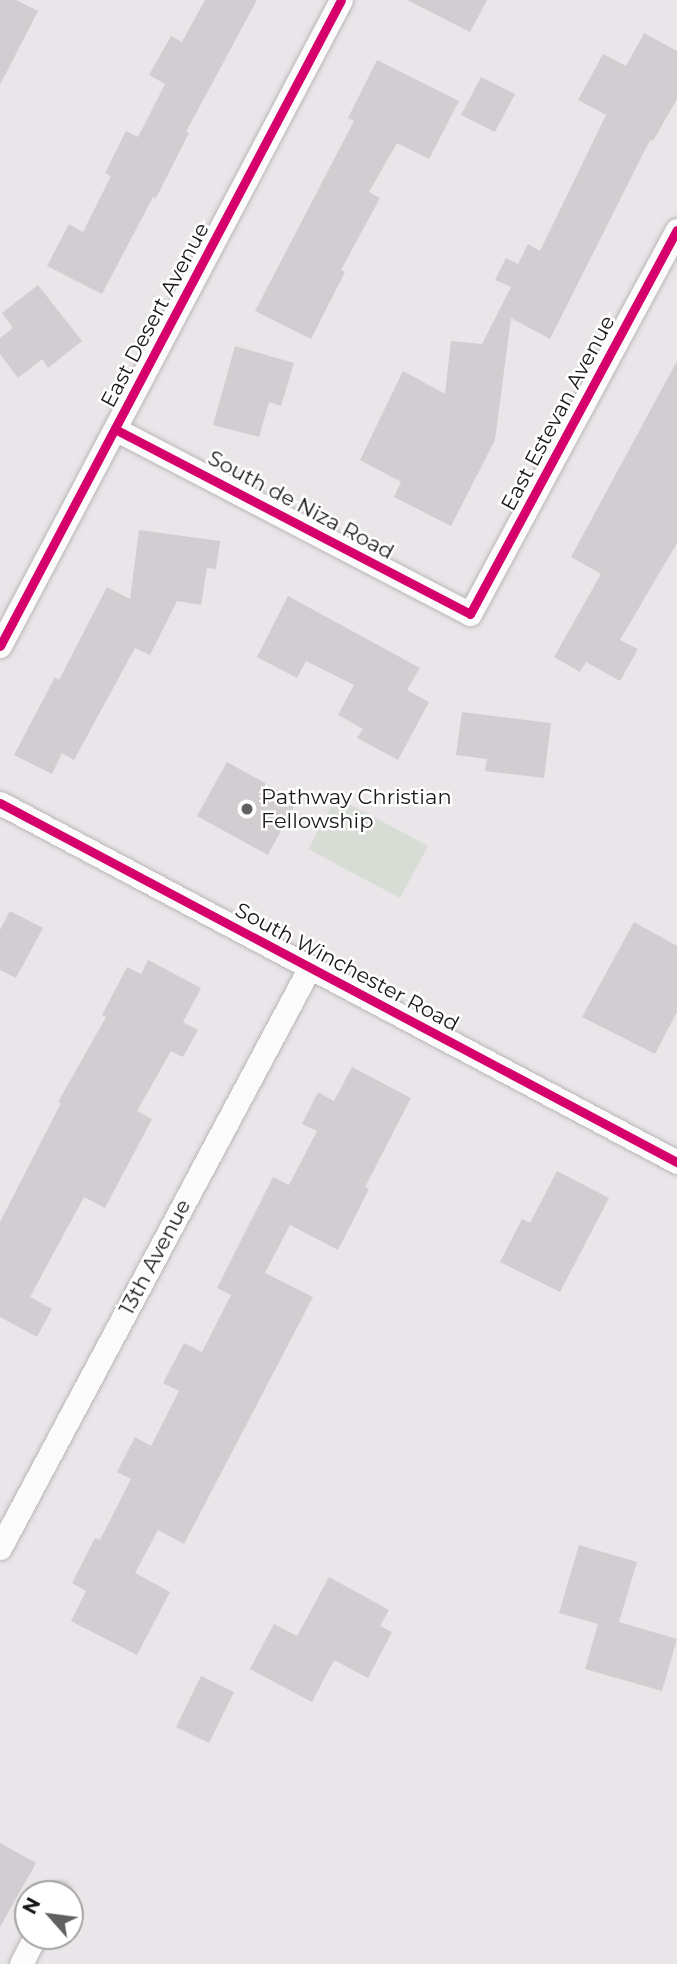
<!DOCTYPE html>
<style>
body{margin:0}
#map{position:relative;width:677px;height:1964px;overflow:hidden;background:#eae5e9;font-family:Montserrat,sans-serif}
div>[style]{position:absolute}
.green>*{inset:0;background:#d7ddd4}
.building>*{inset:0;background:#d1cdd0}
.roads{filter:drop-shadow(0 0 2px #b9b6b9) drop-shadow(0 0 2px #b9b6b9)}
.minor>*{height:23px;margin:-11.5px;padding:0 11.5px;transform-origin:11.5px;border-radius:11.5px;background:#fcfbfc}
.cycleway>*{height:9px;margin:-4.5px;padding:0 4.5px;transform-origin:4.5px;border-radius:4.5px;background:#d6006c}
.dots>*{width:19px;height:19px;translate:-50% -50%;box-sizing:border-box;border:4px solid #fff;border-radius:50%}
span{translate:-50% -50%;white-space:nowrap;text-align:center;line-height:1.15;-webkit-text-stroke:5px #fff;paint-order:stroke}
.street-label{font-size:21px;color:#1a181a}
.poi-label{font-size:21px;color:#1a181a}
.left{translate:0 -50%;text-align:left}
.north{position:absolute;left:14px;top:1880px;width:70px;height:70px;box-sizing:border-box;background:#fff;border:2px solid #a3a3a3;border-radius:50%;rotate:298deg;font-size:19px;font-weight:700;line-height:28px;text-align:center;color:#1a181a}
.north::after{content:'';display:block;margin:auto;width:24px;height:32px;background:#636062;clip-path:polygon(50% 0,100% 100%,50% 72%,0 100%)}
</style>
<div id="map">
<div class="green">
<i style="clip-path:polygon(336px 797px,428px 846px,400px 898px,308px 849px)"></i>
</div>
<div class="building">
<i style="clip-path:polygon(0 0,16px 0,38px 11px,0 85px)"></i>
<i style="clip-path:polygon(205px 0,257px 0,186px 132px,189px 133px,156px 198px,153px 197px,102px 294px,47px 266px,69px 224px,83px 232px,111px 176px,105px 173px,126px 131px,138px 137px,165px 84px,149px 75px,171px 36px,182px 42px)"></i>
<i style="clip-path:polygon(407px 0,487px 0,470px 32px)"></i>
<i style="clip-path:polygon(644px 33px,677px 51px,677px 99px,653px 141px,650px 140px,550px 339px,511px 318px,495px 440px,451px 526px,394px 497px,401px 482px,360px 460px,403px 371px,445px 394px,451px 341px,482px 344px,511px 287px,495px 280px,506px 258px,518px 264px,528px 244px,540px 251px,606px 115px,578px 100px,603px 54px,626px 66px)"></i>
<i style="clip-path:polygon(377px 60px,459px 101px,429px 159px,397px 143px,369px 192px,380px 198px,341px 270px,345px 272px,311px 339px,255px 311px,354px 121px,348px 118px)"></i>
<i style="clip-path:polygon(481px 77px,515px 94px,495px 132px,461px 115px)"></i>
<i style="clip-path:polygon(38px 285px,82px 341px,48px 368px,42px 359px,18px 378px,0 354px,0 338px,13px 328px,2px 313px)"></i>
<i style="clip-path:polygon(235px 346px,294px 363px,281px 406px,269px 402px,259px 437px,213px 425px)"></i>
<i style="clip-path:polygon(677px 361px,677px 543px,620px 640px,638px 649px,620px 681px,586px 662px,580px 672px,554px 657px,601px 574px,571px 557px)"></i>
<i style="clip-path:polygon(139px 530px,220px 541px,216px 569px,207px 568px,201px 605px,177px 601px,150px 655px,135px 648px,74px 760px,62px 753px,52px 774px,14px 755px,55px 677px,59px 680px,107px 587px,130px 599px)"></i>
<i style="clip-path:polygon(288px 596px,420px 668px,407px 690px,429px 702px,398px 760px,357px 738px,363px 729px,338px 715px,354px 685px,306px 661px,297px 678px,257px 657px)"></i>
<i style="clip-path:polygon(462px 712px,551px 723px,544px 778px,485px 771px,487px 759px,456px 755px)"></i>
<i style="clip-path:polygon(227px 762px,297px 801px,268px 855px,197px 816px)"></i>
<i style="clip-path:polygon(10px 911px,43px 928px,16px 978px,0 970px,0 930px)"></i>
<i style="clip-path:polygon(634px 922px,677px 946px,677px 1012px,655px 1054px,582px 1017px)"></i>
<i style="clip-path:polygon(148px 960px,201px 988px,183px 1022px,198px 1030px,183px 1057px,171px 1051px,137px 1111px,152px 1119px,105px 1208px,84px 1197px,30px 1297px,52px 1309px,37px 1337px,0 1317px,0 1222px,61px 1103px,58px 1102px,106px 1017px,102px 1015px,127px 967px,141px 974px)"></i>
<i style="clip-path:polygon(352px 1067px,411px 1098px,365px 1187px,369px 1189px,338px 1250px,290px 1225px,265px 1273px,313px 1297px,184px 1544px,158px 1530px,135px 1573px,170px 1592px,137px 1655px,71px 1621px,86px 1591px,72px 1583px,95px 1538px,100px 1540px,131px 1479px,117px 1472px,135px 1437px,151px 1446px,179px 1391px,163px 1383px,184px 1343px,202px 1352px,231px 1295px,217px 1288px,273px 1177px,289px 1185px,317px 1131px,302px 1124px,318px 1092px,334px 1101px)"></i>
<i style="clip-path:polygon(557px 1171px,609px 1198px,560px 1292px,500px 1262px,522px 1219px,530px 1223px)"></i>
<i style="clip-path:polygon(579px 1545px,637px 1562px,619px 1622px,677px 1639px,662px 1691px,585px 1669px,598px 1624px,559px 1613px)"></i>
<i style="clip-path:polygon(329px 1577px,389px 1610px,380px 1626px,392px 1632px,368px 1678px,334px 1660px,312px 1702px,250px 1669px,274px 1624px,297px 1636px)"></i>
<i style="clip-path:polygon(201px 1676px,234px 1692px,209px 1743px,176px 1727px)"></i>
<i style="clip-path:polygon(0 1843px,36px 1863px,0 1927px)"></i>
</div>
<div class="roads">
<div class="minor">
<i style="left:115px;top:429px;width:400px;rotate:27.5deg"></i>
<i style="left:470px;top:614px;width:436px;rotate:-61.7deg"></i>
<i style="left:0;top:646px;width:730px;rotate:-62.17deg"></i>
<i style="left:0;top:803px;width:766px;rotate:27.94deg"></i>
<i style="left:0;top:1548px;width:659px;rotate:-61.92deg"></i>
<i style="left:58px;top:1894px;width:1px;rotate:-45deg"></i>
<i style="left:21px;top:1964px;width:31px;rotate:-63deg"></i>
</div>
</div>
<div class="cycleway">
<i style="left:115px;top:429px;width:400px;rotate:27.5deg"></i>
<i style="left:470px;top:614px;width:436px;rotate:-61.7deg"></i>
<i style="left:0;top:646px;width:730px;rotate:-62.17deg"></i>
<i style="left:0;top:803px;width:766px;rotate:27.94deg"></i>
</div>
<div class="dots">
<i style="left:247px;top:809px;background:#636062"></i>
</div>
<div class="street-label">
<span style="left:155px;top:315px;rotate:-62deg">East Desert Avenue</span>
<span style="left:558px;top:413px;rotate:-62deg">East Estevan Avenue</span>
<span style="left:301px;top:505px;rotate:28deg">South de Niza Road</span>
<span style="left:347px;top:967px;rotate:28deg">South Winchester Road</span>
<span style="left:155px;top:1257px;rotate:-62deg">13th Avenue</span>
</div>
<div class="poi-label">
<span class="left" style="left:261px;top:809px">Pathway Christian<br>Fellowship</span>
</div>
<div class="north">N</div>
</div>
